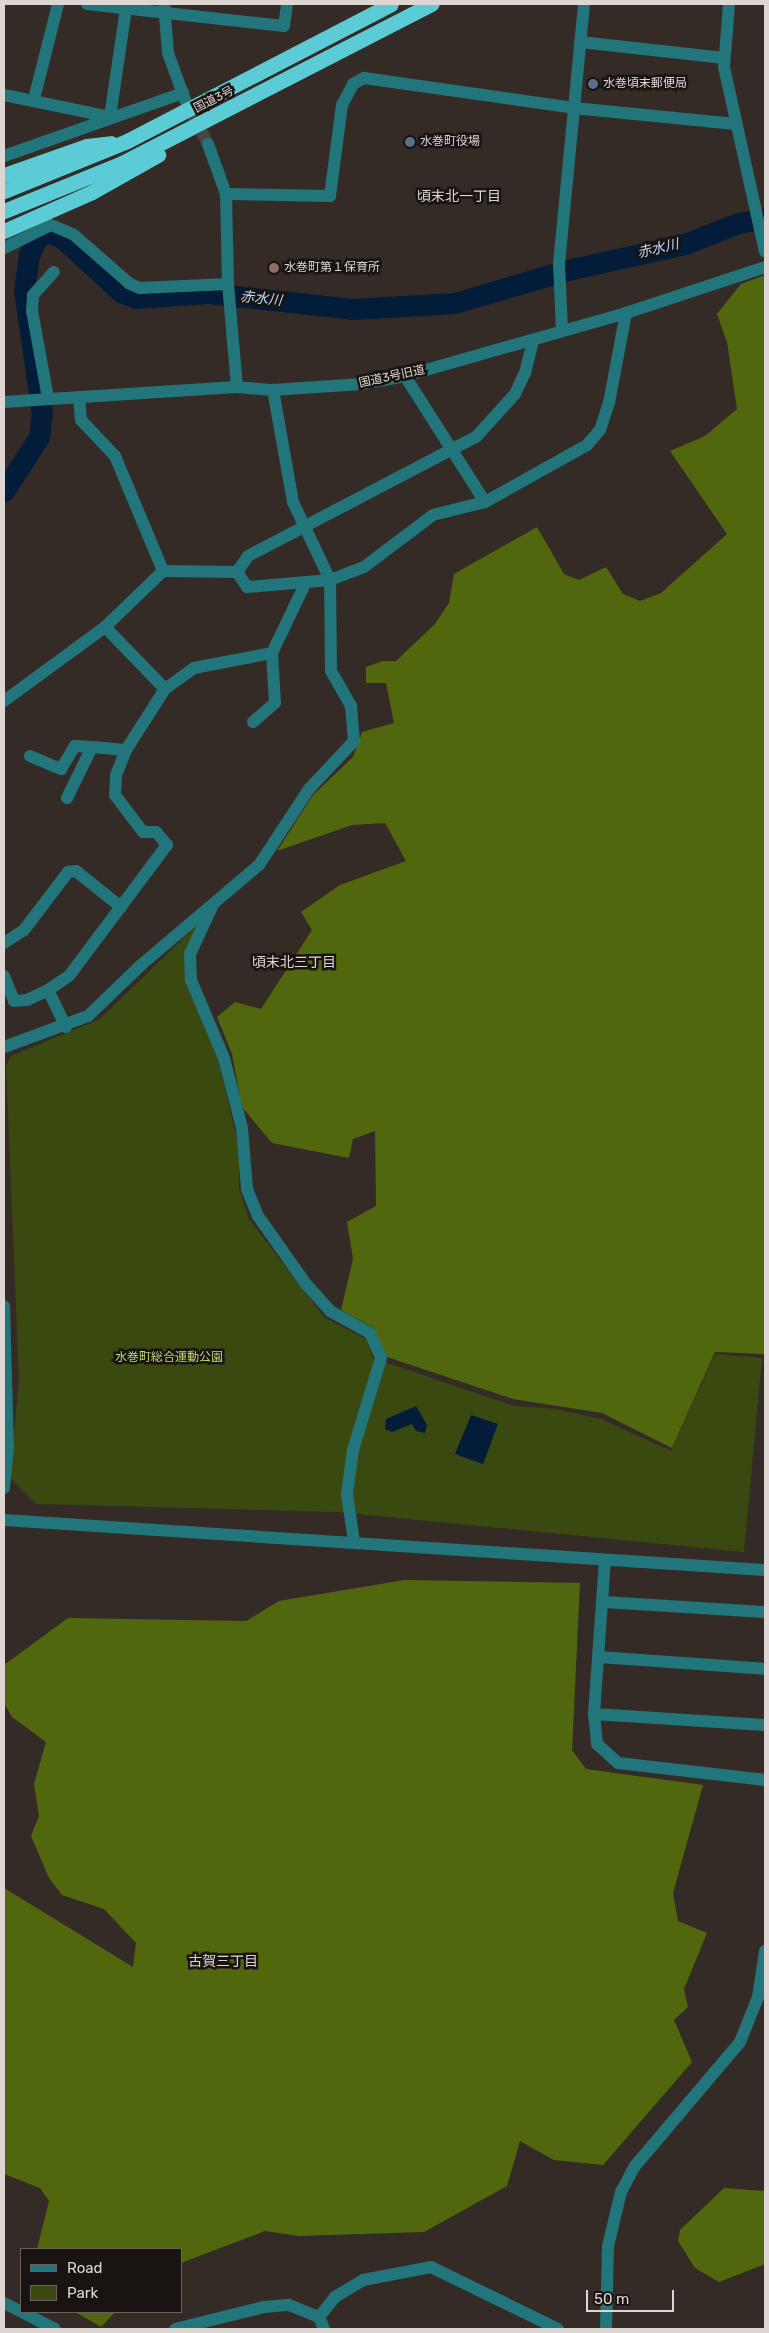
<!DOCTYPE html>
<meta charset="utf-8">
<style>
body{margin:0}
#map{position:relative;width:769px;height:2333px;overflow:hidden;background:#352b26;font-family:Rubik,"Noto Sans JP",sans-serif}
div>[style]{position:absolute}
.green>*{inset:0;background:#3a490f}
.forest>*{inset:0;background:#51670e}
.water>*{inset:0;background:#021c3a}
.river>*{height:21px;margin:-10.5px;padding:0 10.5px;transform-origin:10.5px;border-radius:10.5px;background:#021c3a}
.minor-tunnel>*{height:12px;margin-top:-6px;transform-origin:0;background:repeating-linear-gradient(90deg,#4e4540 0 12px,transparent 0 18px)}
.minor>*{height:12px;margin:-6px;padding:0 6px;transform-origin:6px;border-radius:6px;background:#22757b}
.highway>*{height:15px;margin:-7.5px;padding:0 7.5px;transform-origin:7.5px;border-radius:7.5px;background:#5bccd5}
.dots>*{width:14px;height:14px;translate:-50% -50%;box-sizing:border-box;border:2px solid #191412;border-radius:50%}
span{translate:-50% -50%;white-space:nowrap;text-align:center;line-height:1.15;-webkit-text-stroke:5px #191412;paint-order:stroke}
.poi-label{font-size:12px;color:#ddd6d3}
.left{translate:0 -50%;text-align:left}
.street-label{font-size:12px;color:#ddd6d3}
.park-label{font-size:12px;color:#bbdc6e}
.neighbourhood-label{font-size:14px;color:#ddd6d3}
.water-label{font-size:14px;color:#bbd7fa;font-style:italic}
.frame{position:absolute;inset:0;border:5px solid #ddd6d3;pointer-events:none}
.legend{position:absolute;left:20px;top:2248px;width:162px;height:65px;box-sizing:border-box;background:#191412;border:1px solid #67625f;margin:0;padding:6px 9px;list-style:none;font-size:15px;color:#ddd6d3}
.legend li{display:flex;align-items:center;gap:10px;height:25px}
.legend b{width:25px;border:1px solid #67625f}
.scale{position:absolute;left:586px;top:2290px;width:88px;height:22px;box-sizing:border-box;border:2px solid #ddd6d3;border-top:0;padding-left:6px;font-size:15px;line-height:18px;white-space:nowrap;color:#ddd6d3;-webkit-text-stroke:4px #191412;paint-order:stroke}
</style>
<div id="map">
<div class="green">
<i style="clip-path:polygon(198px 924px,187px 984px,219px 1062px,239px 1149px,239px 1188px,249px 1219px,325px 1318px,366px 1339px,373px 1358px,514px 1406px,556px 1409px,601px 1419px,671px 1451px,715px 1354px,762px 1358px,744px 1552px,337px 1512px,36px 1504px,10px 1478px,19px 1379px,6px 1066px,11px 1056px,100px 1019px)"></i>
</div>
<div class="forest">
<i style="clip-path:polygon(765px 275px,765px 1354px,715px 1352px,672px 1448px,602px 1413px,513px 1399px,384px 1356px,374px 1328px,341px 1310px,353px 1259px,347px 1222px,376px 1206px,375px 1131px,353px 1139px,349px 1158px,272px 1143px,242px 1107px,232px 1054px,217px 1017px,235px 1002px,261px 1009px,312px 930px,301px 912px,340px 885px,406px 861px,385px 823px,352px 825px,277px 851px,313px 795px,353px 757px,362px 732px,394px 723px,386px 683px,366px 683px,366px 667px,383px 661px,396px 661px,435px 624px,449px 603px,454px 574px,537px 527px,564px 574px,579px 580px,606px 567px,623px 594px,640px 601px,661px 593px,727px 534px,670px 451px,705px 436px,737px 409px,727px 342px,717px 314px,741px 284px)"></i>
<i style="clip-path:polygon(405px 1580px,580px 1583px,572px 1750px,586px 1769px,703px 1785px,673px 1893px,678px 1921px,707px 1933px,684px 1989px,688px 2007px,674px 2020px,692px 2062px,603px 2165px,554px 2160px,520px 2141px,507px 2186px,424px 2232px,299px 2236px,265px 2231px,181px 2263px,181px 2249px,37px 2249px,49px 2201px,40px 2188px,4px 2174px,4px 1888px,133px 1967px,136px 1943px,104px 1909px,62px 1895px,49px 1878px,31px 1836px,39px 1816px,34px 1784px,46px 1742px,12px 1717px,4px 1703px,4px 1665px,68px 1618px,246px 1621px,279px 1601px)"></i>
<i style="clip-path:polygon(724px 2188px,765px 2191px,765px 2264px,719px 2282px,695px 2268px,678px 2241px,680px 2230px)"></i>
<i style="clip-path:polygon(75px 2312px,115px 2312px,101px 2327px)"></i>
</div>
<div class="water">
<i style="clip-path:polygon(416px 1406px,427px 1425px,425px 1433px,416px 1431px,412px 1424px,392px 1432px,385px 1429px,386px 1419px)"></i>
<i style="clip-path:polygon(471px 1415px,498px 1424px,483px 1464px,455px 1454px)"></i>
</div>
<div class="river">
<i style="left:4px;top:491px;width:64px;rotate:-57.1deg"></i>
<i style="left:39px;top:437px;width:23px;rotate:-83deg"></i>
<i style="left:42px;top:414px;width:125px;rotate:-98.3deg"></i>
<i style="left:24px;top:290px;width:35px;rotate:-82deg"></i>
<i style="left:29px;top:255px;width:21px;rotate:-65deg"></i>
<i style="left:38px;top:236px;width:10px;rotate:-17deg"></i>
<i style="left:48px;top:233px;width:14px;rotate:17deg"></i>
<i style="left:61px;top:237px;width:81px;rotate:42.5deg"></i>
<i style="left:121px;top:292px;width:16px;rotate:22deg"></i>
<i style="left:136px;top:298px;width:72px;rotate:-4deg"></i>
<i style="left:208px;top:293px;width:145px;rotate:6.3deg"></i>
<i style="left:352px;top:309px;width:103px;rotate:-3.3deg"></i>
<i style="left:455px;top:303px;width:113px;rotate:-16.5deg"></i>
<i style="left:563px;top:271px;width:125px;rotate:-12.5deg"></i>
<i style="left:685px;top:244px;width:57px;rotate:-21.6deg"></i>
<i style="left:738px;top:223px;width:27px;rotate:-10deg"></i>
</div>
<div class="minor-tunnel">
<i style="left:185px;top:100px;width:50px;rotate:62.4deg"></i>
</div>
<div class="minor">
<i style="left:87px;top:4px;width:198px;rotate:6.4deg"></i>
<i style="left:284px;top:26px;width:22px;rotate:-82deg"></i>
<i style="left:164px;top:4px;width:49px;rotate:85.3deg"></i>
<i style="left:168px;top:53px;width:50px;rotate:70.1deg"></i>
<i style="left:729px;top:4px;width:63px;rotate:94.5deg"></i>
<i style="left:724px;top:67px;width:189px;rotate:77.5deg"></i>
<i style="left:580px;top:42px;width:145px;rotate:6.3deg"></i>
<i style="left:4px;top:95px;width:108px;rotate:11.7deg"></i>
<i style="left:110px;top:117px;width:110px;rotate:-81.6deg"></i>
<i style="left:34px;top:99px;width:98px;rotate:-75.8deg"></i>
<i style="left:208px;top:144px;width:53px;rotate:70.2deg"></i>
<i style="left:226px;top:194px;width:90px;rotate:88.7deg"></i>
<i style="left:228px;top:284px;width:103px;rotate:85deg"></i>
<i style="left:4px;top:156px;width:190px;rotate:-19.4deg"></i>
<i style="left:226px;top:194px;width:104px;rotate:1.1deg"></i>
<i style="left:330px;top:196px;width:92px;rotate:-82.5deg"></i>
<i style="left:342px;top:105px;width:24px;rotate:-62deg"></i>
<i style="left:353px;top:84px;width:13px;rotate:-29deg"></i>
<i style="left:364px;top:78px;width:212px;rotate:8.1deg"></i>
<i style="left:574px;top:108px;width:162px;rotate:5.7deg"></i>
<i style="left:4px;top:248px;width:52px;rotate:-26.1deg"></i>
<i style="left:51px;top:225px;width:25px;rotate:23deg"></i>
<i style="left:74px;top:235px;width:74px;rotate:41.2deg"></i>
<i style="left:130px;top:284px;width:11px;rotate:22deg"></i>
<i style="left:140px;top:288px;width:88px;rotate:-2.6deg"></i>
<i style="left:562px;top:330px;width:66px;rotate:-92.6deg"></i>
<i style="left:559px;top:264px;width:261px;rotate:-84.5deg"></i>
<i style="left:405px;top:376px;width:149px;rotate:57.6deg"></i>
<i style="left:79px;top:397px;width:23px;rotate:85deg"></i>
<i style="left:81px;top:420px;width:50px;rotate:46.6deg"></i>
<i style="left:115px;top:456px;width:125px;rotate:67.3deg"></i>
<i style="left:48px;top:398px;width:88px;rotate:-100.4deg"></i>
<i style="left:32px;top:311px;width:16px;rotate:-86deg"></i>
<i style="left:33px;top:295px;width:31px;rotate:-48deg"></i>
<i style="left:4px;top:402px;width:233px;rotate:-3.7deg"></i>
<i style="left:237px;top:387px;width:36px;rotate:5deg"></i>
<i style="left:273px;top:390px;width:89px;rotate:-3.9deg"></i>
<i style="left:362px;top:384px;width:44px;rotate:-10.5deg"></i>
<i style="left:405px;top:376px;width:230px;rotate:-15.9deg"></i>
<i style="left:626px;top:313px;width:146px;rotate:-18.3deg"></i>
<i style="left:237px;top:572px;width:18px;rotate:56deg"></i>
<i style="left:247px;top:587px;width:83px;rotate:-4.8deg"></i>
<i style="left:330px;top:580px;width:36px;rotate:-21deg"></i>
<i style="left:364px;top:567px;width:86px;rotate:-37deg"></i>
<i style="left:433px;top:515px;width:54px;rotate:-14deg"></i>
<i style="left:485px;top:502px;width:117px;rotate:-29.2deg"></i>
<i style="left:587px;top:445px;width:20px;rotate:-49deg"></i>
<i style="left:600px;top:430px;width:28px;rotate:-72deg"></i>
<i style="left:609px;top:403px;width:92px;rotate:-79.3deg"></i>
<i style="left:105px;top:627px;width:86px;rotate:45.9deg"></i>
<i style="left:165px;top:689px;width:36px;rotate:-36deg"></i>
<i style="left:194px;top:668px;width:79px;rotate:-10.9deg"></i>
<i style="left:4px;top:701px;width:125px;rotate:-36.2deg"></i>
<i style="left:105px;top:627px;width:81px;rotate:-44deg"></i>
<i style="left:163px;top:571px;width:74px;rotate:0.8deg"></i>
<i style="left:237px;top:572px;width:19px;rotate:-55deg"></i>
<i style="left:248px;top:556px;width:257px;rotate:-27.6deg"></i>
<i style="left:476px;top:437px;width:58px;rotate:-47.8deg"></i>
<i style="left:515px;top:394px;width:23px;rotate:-65deg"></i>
<i style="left:525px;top:373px;width:34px;rotate:-76deg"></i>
<i style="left:253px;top:722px;width:29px;rotate:-41deg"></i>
<i style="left:275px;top:703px;width:50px;rotate:-93.4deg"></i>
<i style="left:272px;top:653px;width:79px;rotate:-64.4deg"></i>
<i style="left:30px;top:756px;width:34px;rotate:23deg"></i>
<i style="left:61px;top:769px;width:27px;rotate:-59deg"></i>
<i style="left:75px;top:746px;width:17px;rotate:3deg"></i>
<i style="left:67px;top:798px;width:57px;rotate:-63.9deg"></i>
<i style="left:92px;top:747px;width:34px;rotate:5deg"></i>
<i style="left:212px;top:907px;width:52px;rotate:115.1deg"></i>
<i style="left:190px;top:954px;width:26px;rotate:88deg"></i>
<i style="left:191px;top:980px;width:85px;rotate:67.1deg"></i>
<i style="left:224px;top:1058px;width:72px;rotate:75.6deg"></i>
<i style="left:242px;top:1128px;width:61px;rotate:85.3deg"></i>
<i style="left:247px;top:1189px;width:29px;rotate:68deg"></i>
<i style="left:258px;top:1216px;width:83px;rotate:54.8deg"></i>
<i style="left:306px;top:1284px;width:36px;rotate:48deg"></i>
<i style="left:330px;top:1311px;width:46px;rotate:28.8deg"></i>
<i style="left:370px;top:1333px;width:27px;rotate:66deg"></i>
<i style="left:381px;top:1358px;width:96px;rotate:106.9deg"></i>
<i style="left:353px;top:1450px;width:44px;rotate:97.8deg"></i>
<i style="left:347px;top:1494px;width:49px;rotate:81.7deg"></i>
<i style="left:4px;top:943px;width:24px;rotate:-33deg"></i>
<i style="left:24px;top:930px;width:73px;rotate:-52.8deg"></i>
<i style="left:68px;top:872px;width:8px;rotate:-7deg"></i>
<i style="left:76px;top:871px;width:58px;rotate:38.7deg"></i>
<i style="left:4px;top:976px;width:27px;rotate:68deg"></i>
<i style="left:14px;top:1001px;width:13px;rotate:-4deg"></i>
<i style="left:27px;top:1000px;width:23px;rotate:-25deg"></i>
<i style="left:66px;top:1027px;width:41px;rotate:-115.9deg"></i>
<i style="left:48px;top:990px;width:25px;rotate:-34deg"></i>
<i style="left:69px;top:976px;width:164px;rotate:-53.2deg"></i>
<i style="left:167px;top:845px;width:17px;rotate:-130deg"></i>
<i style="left:156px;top:832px;width:13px;rotate:180deg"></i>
<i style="left:143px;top:832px;width:46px;rotate:-127.1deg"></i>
<i style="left:115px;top:795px;width:20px;rotate:-87deg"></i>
<i style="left:116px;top:775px;width:27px;rotate:-68deg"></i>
<i style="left:126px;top:750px;width:72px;rotate:-57.4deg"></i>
<i style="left:4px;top:1047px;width:90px;rotate:-20.3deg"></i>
<i style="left:88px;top:1016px;width:74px;rotate:-43.9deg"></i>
<i style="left:141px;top:965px;width:155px;rotate:-40.3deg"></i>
<i style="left:259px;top:865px;width:91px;rotate:-56.7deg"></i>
<i style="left:309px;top:789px;width:66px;rotate:-46.8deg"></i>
<i style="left:354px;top:741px;width:35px;rotate:-95deg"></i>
<i style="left:351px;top:706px;width:40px;rotate:-119.7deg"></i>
<i style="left:331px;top:671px;width:91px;rotate:-90.6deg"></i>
<i style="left:330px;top:580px;width:86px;rotate:-115.4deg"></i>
<i style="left:293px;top:502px;width:114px;rotate:-100.1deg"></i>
<i style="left:4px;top:1306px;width:141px;rotate:88.4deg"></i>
<i style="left:8px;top:1447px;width:41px;rotate:95.6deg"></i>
<i style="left:4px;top:1520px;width:763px;rotate:3.76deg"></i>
<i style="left:605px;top:1560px;width:154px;rotate:94.1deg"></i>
<i style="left:594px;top:1714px;width:30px;rotate:84deg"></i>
<i style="left:597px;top:1744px;width:28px;rotate:42deg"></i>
<i style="left:618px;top:1763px;width:148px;rotate:6.6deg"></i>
<i style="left:604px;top:1602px;width:161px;rotate:3.6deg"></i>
<i style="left:599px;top:1657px;width:166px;rotate:4.1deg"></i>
<i style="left:594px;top:1714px;width:171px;rotate:3.7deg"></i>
<i style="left:4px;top:2303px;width:57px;rotate:27deg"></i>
<i style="left:319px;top:2317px;width:26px;rotate:-51deg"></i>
<i style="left:335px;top:2297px;width:33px;rotate:-31deg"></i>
<i style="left:363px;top:2280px;width:69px;rotate:-10.8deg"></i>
<i style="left:431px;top:2267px;width:141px;rotate:26deg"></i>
<i style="left:175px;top:2329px;width:92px;rotate:-13.9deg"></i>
<i style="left:264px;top:2307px;width:25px;rotate:-5deg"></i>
<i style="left:289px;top:2305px;width:32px;rotate:22deg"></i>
<i style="left:319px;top:2317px;width:13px;rotate:67deg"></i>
<i style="left:606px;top:2329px;width:83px;rotate:-88.6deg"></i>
<i style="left:608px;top:2246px;width:56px;rotate:-76.5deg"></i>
<i style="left:621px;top:2192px;width:30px;rotate:-62deg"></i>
<i style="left:635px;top:2166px;width:162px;rotate:-49.7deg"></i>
<i style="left:740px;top:2042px;width:48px;rotate:-68.2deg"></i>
<i style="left:758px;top:1997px;width:47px;rotate:-81.3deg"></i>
</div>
<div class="highway">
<i style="left:4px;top:175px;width:88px;rotate:-19.3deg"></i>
<i style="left:87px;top:146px;width:24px;rotate:-7deg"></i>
<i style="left:4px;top:191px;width:133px;rotate:-22.1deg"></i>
<i style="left:127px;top:141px;width:297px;rotate:-27.4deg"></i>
<i style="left:4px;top:211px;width:127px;rotate:-22.1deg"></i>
<i style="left:122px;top:163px;width:348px;rotate:-27.2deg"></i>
<i style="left:4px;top:231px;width:96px;rotate:-23.9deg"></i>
<i style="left:92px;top:192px;width:76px;rotate:-29.3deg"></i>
</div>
<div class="dots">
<i style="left:593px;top:84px;background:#5c6f8a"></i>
<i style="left:410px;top:142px;background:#5c6f8a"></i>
<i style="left:274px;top:268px;background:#8d6e63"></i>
</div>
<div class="poi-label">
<span class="left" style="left:603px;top:84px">水巻頃末郵便局</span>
<span class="left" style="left:420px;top:142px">水巻町役場</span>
<span class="left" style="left:284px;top:268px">水巻町第１保育所</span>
</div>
<div class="street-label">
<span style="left:214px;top:100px;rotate:-27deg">国道3号</span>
<span style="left:392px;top:377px;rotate:-12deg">国道3号旧道</span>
</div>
<div class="park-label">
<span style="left:169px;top:1358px">水巻町総合運動公園</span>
</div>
<div class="neighbourhood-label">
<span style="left:459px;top:197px">頃末北一丁目</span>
<span style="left:294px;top:963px">頃末北三丁目</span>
<span style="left:223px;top:1962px">古賀三丁目</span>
</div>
<div class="water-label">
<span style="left:658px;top:249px;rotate:-13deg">赤水川</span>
<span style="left:261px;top:299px;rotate:6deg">赤水川</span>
</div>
<div class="frame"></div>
<ul class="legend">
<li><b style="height:6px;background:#22757b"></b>Road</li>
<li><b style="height:14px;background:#3a490f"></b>Park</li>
</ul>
<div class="scale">50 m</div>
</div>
